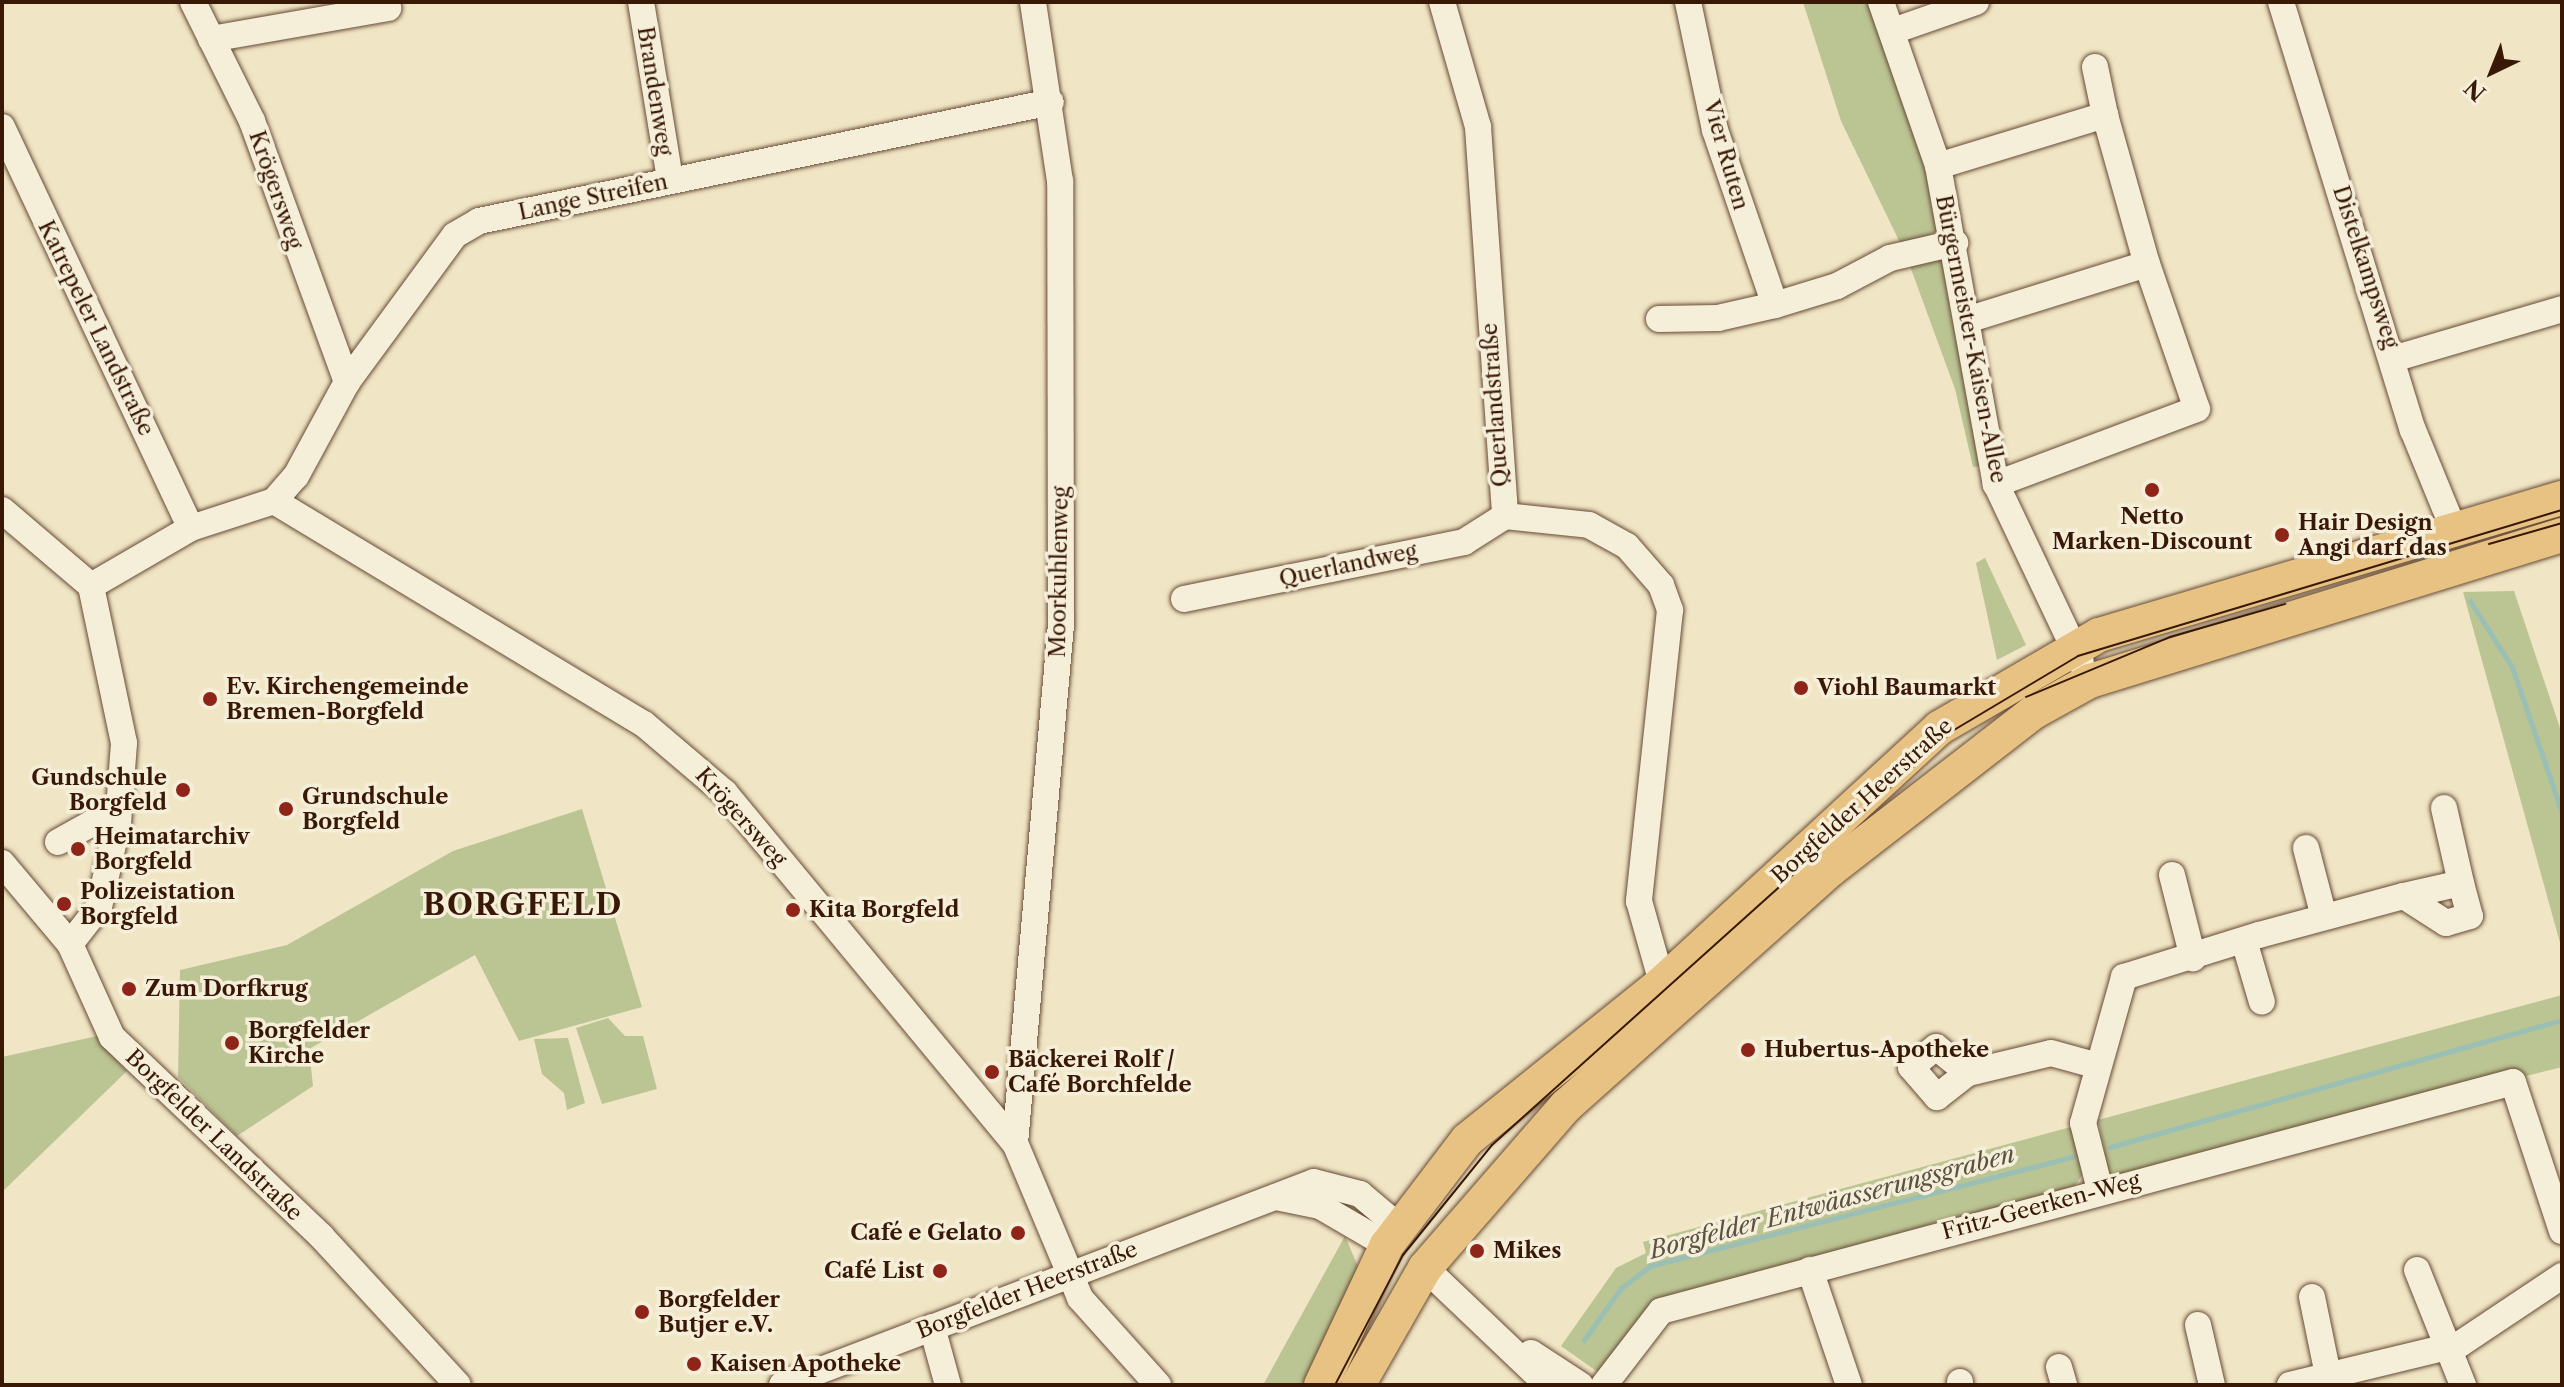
<!DOCTYPE html>
<meta charset="utf-8">
<style>
body{margin:0}
#map{position:relative;width:2564px;height:1387px;overflow:hidden;background:#f0e5c4;font-family:"Libre Caslon Text",serif}
div>[style]{position:absolute}
.green>*{inset:0;background:#bbc493}
.stream>*{height:5px;margin:-2.5px;padding:0 2.5px;transform-origin:2.5px;border-radius:2.5px;background:#9abfb4}
.roads{filter:drop-shadow(0 0 2px #674b36) drop-shadow(0 0 2px #674b36)}
.minor>*{height:26px;margin:-13px;padding:0 13px;transform-origin:13px;border-radius:13px;background:#f5eed9}
.major>*{height:34px;margin:-17px;padding:0 17px;transform-origin:17px;border-radius:17px;background:#e8c282}
.tram>*{height:2px;margin:-1px;padding:0 1px;transform-origin:1px;border-radius:1px;background:#391806}
.dots>*{width:22px;height:22px;translate:-50% -50%;box-sizing:border-box;border:4px solid #f5eed9;border-radius:50%}
span{translate:-50% -50%;white-space:nowrap;text-align:center;line-height:1.15;-webkit-text-stroke:7px #f5eed9;paint-order:stroke}
.street-label{font-size:22px;color:#391806}
.poi-label{font-size:22px;color:#391806;font-weight:700}
.left{translate:0 -50%;text-align:left}
.right{translate:-100% -50%;text-align:right}
.water-label{font-size:24px;color:#5b5243;font-style:italic}
.district-label{font-size:30px;color:#391806;font-weight:700;letter-spacing:2px}
.frame{position:absolute;inset:0;border:4px solid #391806;pointer-events:none}
.north{position:absolute;left:2452px;top:32px;width:80px;height:80px;-webkit-text-stroke:6px #f5eed9;paint-order:stroke;rotate:223deg;font-size:22px;font-weight:700;line-height:32px;text-align:center;color:#391806}
.north::after{content:'';display:block;margin:auto;width:28px;height:36px;background:#391806;clip-path:polygon(50% 0,100% 100%,50% 72%,0 100%)}
</style>
<div id="map">
<div class="green">
<i style="clip-path:polygon(1803px 2px,1872px 2px,1931px 168px,1942px 228px,1903px 249px,1841px 121px)"></i>
<i style="clip-path:polygon(1933px 255px,1947px 261px,1984px 466px,1973px 467px,1955px 389px,1907px 258px)"></i>
<i style="clip-path:polygon(1985px 558px,2026px 645px,1997px 660px,1976px 563px)"></i>
<i style="clip-path:polygon(2514px 591px,2562px 734px,2562px 950px,2463px 592px)"></i>
<i style="clip-path:polygon(582px 809px,642px 1007px,519px 1041px,475px 955px,309px 1049px,313px 1086px,237px 1136px,178px 1077px,180px 970px,287px 945px,453px 851px)"></i>
<i style="clip-path:polygon(2562px 995px,2562px 1067px,2118px 1178px,2109px 1173px,2098px 1120px)"></i>
<i style="clip-path:polygon(608px 1018px,625px 1036px,643px 1036px,657px 1089px,602px 1104px,576px 1028px)"></i>
<i style="clip-path:polygon(97px 1036px,127px 1071px,2px 1192px,2px 1057px)"></i>
<i style="clip-path:polygon(568px 1038px,585px 1103px,567px 1110px,564px 1093px,542px 1074px,534px 1039px)"></i>
<i style="clip-path:polygon(2071px 1127px,2084px 1173px,2074px 1187px,1666px 1301px,1602px 1375px,1561px 1346px,1616px 1268px,1646px 1253px,1643px 1242px)"></i>
<i style="clip-path:polygon(1345px 1236px,1361px 1274px,1309px 1385px,1263px 1385px)"></i>
</div>
<div class="stream">
<i style="left:2470px;top:601px;width:78px;rotate:57.5deg"></i>
<i style="left:2512px;top:667px;width:154px;rotate:71.1deg"></i>
<i style="left:2110px;top:1147px;width:470px;rotate:-15.7deg"></i>
<i style="left:1584px;top:1340px;width:64px;rotate:-54.6deg"></i>
<i style="left:1621px;top:1288px;width:36px;rotate:-37deg"></i>
<i style="left:1650px;top:1266px;width:436px;rotate:-14.5deg"></i>
</div>
<div class="roads">
<div class="minor">
<i style="left:193px;top:2px;width:133px;rotate:63.6deg"></i>
<i style="left:252px;top:121px;width:278px;rotate:70deg"></i>
<i style="left:641px;top:2px;width:180px;rotate:80.7deg"></i>
<i style="left:1442px;top:2px;width:130px;rotate:73.9deg"></i>
<i style="left:1478px;top:127px;width:390px;rotate:86deg"></i>
<i style="left:1688px;top:2px;width:131px;rotate:78.1deg"></i>
<i style="left:1715px;top:130px;width:185px;rotate:71.1deg"></i>
<i style="left:1881px;top:2px;width:174px;rotate:70.8deg"></i>
<i style="left:1938px;top:166px;width:323px;rotate:79.7deg"></i>
<i style="left:1996px;top:484px;width:198px;rotate:64.6deg"></i>
<i style="left:2281px;top:2px;width:448px;rotate:72.9deg"></i>
<i style="left:2413px;top:430px;width:108px;rotate:67.7deg"></i>
<i style="left:1893px;top:31px;width:88px;rotate:-19.3deg"></i>
<i style="left:211px;top:39px;width:180px;rotate:-9.9deg"></i>
<i style="left:2095px;top:67px;width:49px;rotate:78.2deg"></i>
<i style="left:2px;top:127px;width:443px;rotate:64.8deg"></i>
<i style="left:1938px;top:166px;width:175px;rotate:-17deg"></i>
<i style="left:2105px;top:115px;width:155px;rotate:74.3deg"></i>
<i style="left:1659px;top:319px;width:59px;rotate:-1deg"></i>
<i style="left:1718px;top:318px;width:58px;rotate:-12.8deg"></i>
<i style="left:1775px;top:305px;width:65px;rotate:-17deg"></i>
<i style="left:1837px;top:286px;width:60px;rotate:-27.8deg"></i>
<i style="left:1890px;top:258px;width:67px;rotate:-13deg"></i>
<i style="left:1970px;top:319px;width:185px;rotate:-17.3deg"></i>
<i style="left:2147px;top:264px;width:153px;rotate:71deg"></i>
<i style="left:2197px;top:409px;width:215px;rotate:159.5deg"></i>
<i style="left:2396px;top:358px;width:173px;rotate:-16.4deg"></i>
<i style="left:274px;top:501px;width:432px;rotate:31.1deg"></i>
<i style="left:644px;top:724px;width:106px;rotate:40.4deg"></i>
<i style="left:725px;top:793px;width:455px;rotate:50.4deg"></i>
<i style="left:1015px;top:1143px;width:168px;rotate:67.2deg"></i>
<i style="left:1080px;top:1298px;width:117px;rotate:48.1deg"></i>
<i style="left:2px;top:510px;width:117px;rotate:40.5deg"></i>
<i style="left:1505px;top:516px;width:84px;rotate:6.1deg"></i>
<i style="left:1589px;top:525px;width:43px;rotate:28.9deg"></i>
<i style="left:1627px;top:546px;width:52px;rotate:48.9deg"></i>
<i style="left:1661px;top:585px;width:27px;rotate:70deg"></i>
<i style="left:1670px;top:610px;width:293px;rotate:96.1deg"></i>
<i style="left:1639px;top:901px;width:85px;rotate:74.3deg"></i>
<i style="left:1184px;top:599px;width:286px;rotate:-11.5deg"></i>
<i style="left:1464px;top:542px;width:49px;rotate:-32.4deg"></i>
<i style="left:2444px;top:808px;width:77px;rotate:77.2deg"></i>
<i style="left:58px;top:842px;width:39px;rotate:-29deg"></i>
<i style="left:92px;top:823px;width:26px"></i>
<i style="left:2306px;top:848px;width:71px;rotate:75.4deg"></i>
<i style="left:2px;top:863px;width:106px;rotate:50deg"></i>
<i style="left:70px;top:944px;width:102px;rotate:65.7deg"></i>
<i style="left:112px;top:1037px;width:289px;rotate:43.6deg"></i>
<i style="left:321px;top:1236px;width:202px;rotate:47.4deg"></i>
<i style="left:2172px;top:875px;width:86px;rotate:75.8deg"></i>
<i style="left:70px;top:944px;width:47px;rotate:-51.9deg"></i>
<i style="left:99px;top:907px;width:86px;rotate:-77.3deg"></i>
<i style="left:118px;top:823px;width:80px;rotate:-85.7deg"></i>
<i style="left:124px;top:743px;width:160px;rotate:-101.9deg"></i>
<i style="left:91px;top:586px;width:116px;rotate:-30.1deg"></i>
<i style="left:191px;top:528px;width:87px;rotate:-18deg"></i>
<i style="left:274px;top:501px;width:33px;rotate:-49deg"></i>
<i style="left:296px;top:476px;width:107px;rotate:-61.5deg"></i>
<i style="left:347px;top:382px;width:182px;rotate:-53.7deg"></i>
<i style="left:455px;top:235px;width:28px;rotate:-30deg"></i>
<i style="left:479px;top:221px;width:584px;rotate:-11.75deg"></i>
<i style="left:2245px;top:944px;width:60px;rotate:73.7deg"></i>
<i style="left:1968px;top:1073px;width:41px;rotate:-140.9deg"></i>
<i style="left:1936px;top:1047px;width:32px;rotate:141deg"></i>
<i style="left:1911px;top:1067px;width:40px;rotate:49deg"></i>
<i style="left:1937px;top:1097px;width:39px;rotate:-38deg"></i>
<i style="left:1968px;top:1073px;width:85px;rotate:-13.5deg"></i>
<i style="left:2051px;top:1053px;width:49px;rotate:15.5deg"></i>
<i style="left:1015px;top:1143px;width:521px;rotate:-84.93deg"></i>
<i style="left:1061px;top:624px;width:443px;rotate:-90.1deg"></i>
<i style="left:1060px;top:181px;width:181px;rotate:-98.6deg"></i>
<i style="left:2100px;top:1190px;width:69px;rotate:-104.2deg"></i>
<i style="left:2083px;top:1123px;width:152px;rotate:-74.3deg"></i>
<i style="left:2124px;top:977px;width:141px;rotate:-17.3deg"></i>
<i style="left:2259px;top:935px;width:150px;rotate:-15.1deg"></i>
<i style="left:2404px;top:896px;width:58px;rotate:-12.8deg"></i>
<i style="left:2461px;top:883px;width:34px;rotate:75deg"></i>
<i style="left:2470px;top:916px;width:25px;rotate:164deg"></i>
<i style="left:2446px;top:923px;width:50px;rotate:-147.3deg"></i>
<i style="left:1276px;top:1197px;width:45px;rotate:11.6deg"></i>
<i style="left:1320px;top:1206px;width:78px;rotate:30.2deg"></i>
<i style="left:1425px;top:1268px;width:170px;rotate:43.6deg"></i>
<i style="left:1810px;top:1270px;width:121px;rotate:71.3deg"></i>
<i style="left:2417px;top:1270px;width:124px;rotate:68.2deg"></i>
<i style="left:2312px;top:1297px;width:90px;rotate:78.4deg"></i>
<i style="left:2198px;top:1325px;width:62px;rotate:76.9deg"></i>
<i style="left:932px;top:1327px;width:60px;rotate:74.6deg"></i>
<i style="left:1531px;top:1353px;width:59px;rotate:33.1deg"></i>
<i style="left:2059px;top:1367px;width:19px;rotate:74deg"></i>
<i style="left:782px;top:1385px;width:569px;rotate:-20.89deg"></i>
<i style="left:1314px;top:1182px;width:48px;rotate:14.6deg"></i>
<i style="left:1360px;top:1194px;width:50px;rotate:40.1deg"></i>
<i style="left:1604px;top:1385px;width:93px;rotate:-52.4deg"></i>
<i style="left:1661px;top:1311px;width:882px;rotate:-15.04deg"></i>
<i style="left:2513px;top:1082px;width:157px;rotate:71.8deg"></i>
<i style="left:1960px;top:1385px;width:3px;rotate:-90deg"></i>
<i style="left:2290px;top:1385px;width:175px;rotate:-13.6deg"></i>
<i style="left:2460px;top:1344px;width:123px;rotate:-33.7deg"></i>
</div>
<div class="major">
<i style="left:1321px;top:1385px;width:155px;rotate:-64.8deg"></i>
<i style="left:1387px;top:1245px;width:132px;rotate:-52.7deg"></i>
<i style="left:1467px;top:1140px;width:250px;rotate:-38.8deg"></i>
<i style="left:1662px;top:983px;width:377px;rotate:-42.6deg"></i>
<i style="left:1939px;top:728px;width:185px;rotate:-30.2deg"></i>
<i style="left:2099px;top:635px;width:483px;rotate:-16.5deg"></i>
<i style="left:1358px;top:1385px;width:135px;rotate:-60.2deg"></i>
<i style="left:1425px;top:1268px;width:215px;rotate:-49deg"></i>
<i style="left:1566px;top:1106px;width:354px;rotate:-41.8deg"></i>
<i style="left:1830px;top:870px;width:258px;rotate:-37.8deg"></i>
<i style="left:2034px;top:712px;width:64px;rotate:-29deg"></i>
<i style="left:2090px;top:681px;width:494px;rotate:-17.2deg"></i>
</div>
</div>
<div class="tram">
<i style="left:2489px;top:544px;width:76px;rotate:-16deg"></i>
<i style="left:2026px;top:697px;width:156px;rotate:-22.6deg"></i>
<i style="left:2170px;top:637px;width:120px;rotate:-16deg"></i>
<i style="left:1335px;top:1385px;width:147px;rotate:-62.4deg"></i>
<i style="left:1403px;top:1255px;width:141px;rotate:-51deg"></i>
<i style="left:1492px;top:1145px;width:621px;rotate:-41.93deg"></i>
<i style="left:1954px;top:730px;width:144px;rotate:-30.8deg"></i>
<i style="left:2078px;top:656px;width:506px;rotate:-16.79deg"></i>
</div>
<div class="dots">
<i style="left:2152px;top:490px;background:#8f2418"></i>
<i style="left:2282px;top:535px;background:#8f2418"></i>
<i style="left:1801px;top:688px;background:#8f2418"></i>
<i style="left:210px;top:699px;background:#8f2418"></i>
<i style="left:183px;top:790px;background:#8f2418"></i>
<i style="left:286px;top:809px;background:#8f2418"></i>
<i style="left:78px;top:849px;background:#8f2418"></i>
<i style="left:64px;top:904px;background:#8f2418"></i>
<i style="left:793px;top:910px;background:#8f2418"></i>
<i style="left:129px;top:989px;background:#8f2418"></i>
<i style="left:232px;top:1043px;background:#8f2418"></i>
<i style="left:1748px;top:1050px;background:#8f2418"></i>
<i style="left:992px;top:1072px;background:#8f2418"></i>
<i style="left:1018px;top:1233px;background:#8f2418"></i>
<i style="left:1477px;top:1251px;background:#8f2418"></i>
<i style="left:940px;top:1271px;background:#8f2418"></i>
<i style="left:642px;top:1312px;background:#8f2418"></i>
<i style="left:694px;top:1364px;background:#8f2418"></i>
</div>
<div class="street-label">
<span style="left:655px;top:91px;rotate:81deg">Brandenweg</span>
<span style="left:1726px;top:155px;rotate:74deg">Vier Ruten</span>
<span style="left:276px;top:190px;rotate:71deg">Krögersweg</span>
<span style="left:593px;top:197px;rotate:-12deg">Lange Streifen</span>
<span style="left:2366px;top:267px;rotate:72deg">Distelkampsweg</span>
<span style="left:96px;top:328px;rotate:64deg">Katrepeler Landstraße</span>
<span style="left:1971px;top:339px;rotate:79deg">Bürgermeister-Kaisen-Allee</span>
<span style="left:1495px;top:405px;rotate:-94deg">Querlandstraße</span>
<span style="left:1348px;top:565px;rotate:-12deg">Querlandweg</span>
<span style="left:1059px;top:572px;rotate:-89deg">Moorkuhlenweg</span>
<span style="left:1862px;top:801px;rotate:-42deg">Borgfelder Heerstraße</span>
<span style="left:741px;top:817px;rotate:48deg">Krögersweg</span>
<span style="left:214px;top:1135px;rotate:44deg">Borgfelder Landstraße</span>
<span style="left:2041px;top:1206px;rotate:-15deg">Fritz-Geerken-Weg</span>
<span style="left:1027px;top:1290px;rotate:-21deg">Borgfelder Heerstraße</span>
</div>
<div class="poi-label">
<span style="left:2152px;top:529px">Netto<br>Marken-Discount</span>
<span class="left" style="left:2298px;top:535px">Hair Design<br>Angi darf das</span>
<span class="left" style="left:226px;top:699px">Ev. Kirchengemeinde<br>Bremen-Borgfeld</span>
<span class="left" style="left:1817px;top:688px">Viohl Baumarkt</span>
<span class="right" style="left:167px;top:790px">Gundschule<br>Borgfeld</span>
<span class="left" style="left:302px;top:809px">Grundschule<br>Borgfeld</span>
<span class="left" style="left:94px;top:849px">Heimatarchiv<br>Borgfeld</span>
<span class="left" style="left:80px;top:904px">Polizeistation<br>Borgfeld</span>
<span class="left" style="left:809px;top:910px">Kita Borgfeld</span>
<span class="left" style="left:145px;top:989px">Zum Dorfkrug</span>
<span class="left" style="left:248px;top:1043px">Borgfelder<br>Kirche</span>
<span class="left" style="left:1764px;top:1050px">Hubertus-Apotheke</span>
<span class="left" style="left:1008px;top:1072px">Bäckerei Rolf /<br>Café Borchfelde</span>
<span class="right" style="left:1002px;top:1233px">Café e Gelato</span>
<span class="left" style="left:1493px;top:1251px">Mikes</span>
<span class="right" style="left:924px;top:1271px">Café List</span>
<span class="left" style="left:658px;top:1312px">Borgfelder<br>Butjer e.V.</span>
<span class="left" style="left:710px;top:1364px">Kaisen Apotheke</span>
</div>
<div class="water-label">
<span style="left:1832px;top:1202px;rotate:-15deg">Borgfelder Entwäasserungsgraben</span>
</div>
<div class="district-label">
<span style="left:523px;top:905px">BORGFELD</span>
</div>
<div class="frame"></div>
<div class="north">N</div>
</div>
